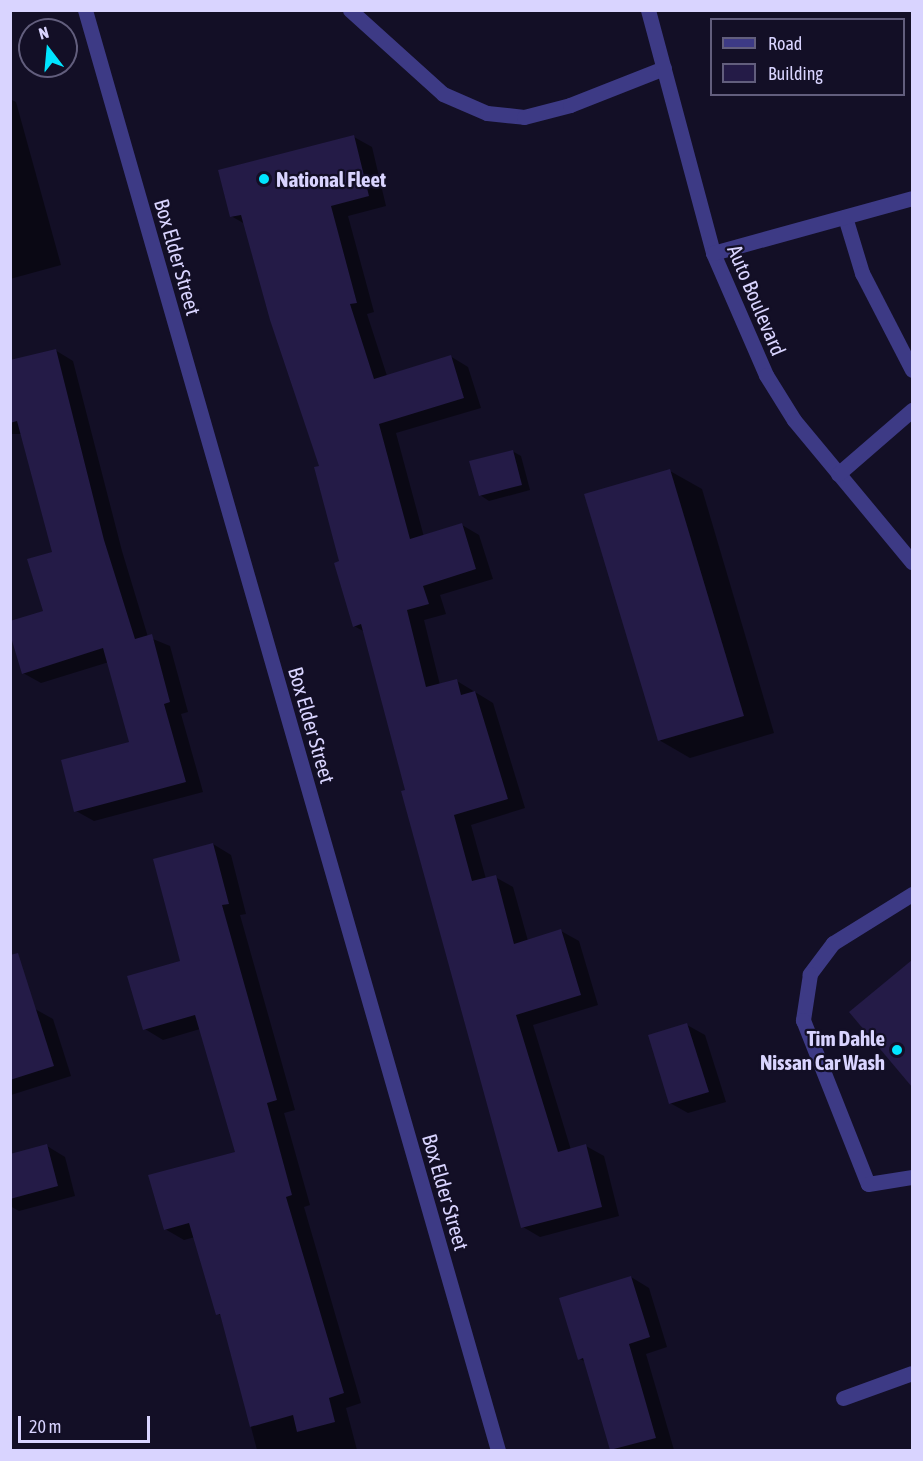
<!DOCTYPE html>
<style>
body{margin:0}
#map{position:relative;width:923px;height:1461px;overflow:hidden;background:#130f26;font-family:"Asap Condensed",sans-serif}
div>[style]{position:absolute}
.shadow>*{inset:0;background:#0007}
.building>*{inset:0;background:#241b47}
.minor>*{height:15px;margin:-7.5px;padding:0 7.5px;transform-origin:7.5px;border-radius:7.5px;background:#3d3a85}
.dots>*{width:16px;height:16px;translate:-50% -50%;box-sizing:border-box;border:3px solid #130f26;border-radius:50%}
span{translate:-50% -50%;white-space:nowrap;text-align:center;line-height:1.15;-webkit-text-stroke:4.5px #130f26;paint-order:stroke}
.poi-label{font-size:21px;color:#d9d4ff;font-weight:700}
.left{translate:0 -50%;text-align:left}
.right{translate:-100% -50%;text-align:right}
.street-label{font-size:21px;color:#d9d4ff}
.frame{position:absolute;inset:0;border:12px solid #d9d4ff;pointer-events:none}
.legend{position:absolute;left:710px;top:18px;width:195px;height:78px;box-sizing:border-box;background:#130f26;border:2px solid #625e7d;margin:0;padding:8px 10px;list-style:none;font-size:18px;color:#d9d4ff}
.legend li{display:flex;align-items:center;gap:12px;height:30px}
.legend b{width:30px;border:2px solid #625e7d}
.north{position:absolute;left:18px;top:18px;width:60px;height:60px;box-sizing:border-box;background:#130f26;border:2px solid #625e7d;border-radius:50%;rotate:344deg;font-size:16px;font-weight:700;line-height:24px;text-align:center;color:#d9d4ff}
.north::after{content:'';display:block;margin:auto;width:21px;height:27px;background:#00e5ff;clip-path:polygon(50% 0,100% 100%,50% 72%,0 100%)}
.scale{position:absolute;left:18px;top:1416px;width:132px;height:27px;box-sizing:border-box;border:3px solid #d9d4ff;border-top:0;padding-left:8px;font-size:18px;line-height:21px;white-space:nowrap;color:#d9d4ff;-webkit-text-stroke:4px #130f26;paint-order:stroke}
</style>
<div id="map">
<div class="shadow">
<i style="clip-path:polygon(10px 99px,16px 102px,61px 265px,10px 279px)"></i>
<i style="clip-path:polygon(354px 137px,372px 147px,386px 206px,348px 216px,374px 312px,367px 314px,387px 376px,450px 356px,468px 367px,481px 408px,396px 433px,424px 537px,462px 525px,479px 535px,493px 579px,440px 595px,446px 614px,424px 620px,440px 685px,457px 681px,493px 703px,525px 808px,471px 825px,486px 879px,495px 877px,513px 887px,528px 941px,561px 931px,579px 941px,598px 1005px,533px 1025px,571px 1150px,586px 1146px,604px 1156px,619px 1216px,540px 1237px,523px 1227px,365px 632px,354px 626px,321px 467px,245px 224px,231px 216px)"></i>
<i style="clip-path:polygon(55px 350px,73px 361px,122px 551px,148px 637px,170px 646px,188px 712px,181px 714px,203px 792px,94px 821px,76px 811px,130px 743px,109px 662px,41px 683px,23px 673px,45px 612px,54px 553px,22px 434px,10px 434px,10px 362px)"></i>
<i style="clip-path:polygon(512px 451px,521px 456px,530px 490px,489px 501px,480px 495px)"></i>
<i style="clip-path:polygon(670px 471px,702px 489px,774px 733px,690px 758px,659px 740px)"></i>
<i style="clip-path:polygon(213px 844px,231px 855px,246px 914px,240px 915px,295px 1110px,284px 1113px,310px 1205px,304px 1207px,361px 1403px,346px 1408px,357px 1450px,257px 1450px,222px 1316px,218px 1314px,195px 1237px,184px 1240px,165px 1229px,237px 1153px,200px 1029px,163px 1040px,145px 1029px,182px 962px)"></i>
<i style="clip-path:polygon(912px 962px,912px 1085px,852px 1013px)"></i>
<i style="clip-path:polygon(35px 1009px,53px 1019px,71px 1076px,11px 1095px,10px 1016px)"></i>
<i style="clip-path:polygon(687px 1025px,705px 1035px,726px 1102px,688px 1113px,670px 1103px)"></i>
<i style="clip-path:polygon(47px 1146px,65px 1157px,75px 1196px,19px 1211px,10px 1206px,10px 1156px)"></i>
<i style="clip-path:polygon(631px 1277px,649px 1288px,667px 1347px,646px 1354px,674px 1450px,612px 1450px,586px 1362px,580px 1359px)"></i>
</div>
<div class="building">
<i style="clip-path:polygon(354px 135px,369px 196px,331px 206px,357px 303px,350px 304px,374px 379px,451px 355px,464px 398px,379px 424px,410px 539px,462px 523px,476px 569px,423px 586px,429px 604px,407px 610px,426px 687px,457px 679px,461px 695px,475px 691px,508px 799px,454px 815px,472px 881px,496px 875px,514px 944px,561px 929px,581px 995px,516px 1015px,558px 1152px,586px 1144px,602px 1207px,521px 1228px,401px 791px,405px 790px,361px 624px,353px 627px,334px 563px,339px 561px,314px 467px,319px 466px,270px 320px,241px 215px,230px 217px,218px 170px)"></i>
<i style="clip-path:polygon(56px 349px,104px 540px,135px 639px,152px 634px,170px 702px,164px 704px,186px 782px,74px 812px,61px 760px,129px 742px,103px 648px,22px 674px,10px 634px,10px 621px,43px 611px,27px 559px,52px 552px,17px 421px,10px 423px,10px 360px)"></i>
<i style="clip-path:polygon(513px 450px,522px 485px,479px 496px,469px 461px)"></i>
<i style="clip-path:polygon(670px 469px,744px 716px,658px 741px,584px 494px)"></i>
<i style="clip-path:polygon(213px 843px,229px 904px,222px 905px,277px 1100px,267px 1103px,292px 1195px,286px 1197px,344px 1393px,329px 1398px,335px 1422px,297px 1432px,293px 1415px,250px 1427px,220px 1314px,216px 1315px,189px 1223px,164px 1230px,148px 1175px,235px 1152px,195px 1015px,143px 1030px,127px 976px,180px 961px,153px 859px)"></i>
<i style="clip-path:polygon(18px 953px,54px 1066px,10px 1080px,10px 955px)"></i>
<i style="clip-path:polygon(912px 960px,912px 1087px,849px 1012px)"></i>
<i style="clip-path:polygon(687px 1023px,709px 1092px,669px 1104px,648px 1035px)"></i>
<i style="clip-path:polygon(47px 1144px,58px 1186px,10px 1199px,10px 1154px)"></i>
<i style="clip-path:polygon(631px 1276px,650px 1337px,629px 1344px,656px 1438px,610px 1450px,583px 1358px,578px 1360px,559px 1298px)"></i>
</div>
<div class="minor">
<i style="left:85px;top:10px;width:1498px;rotate:74deg"></i>
<i style="left:350px;top:10px;width:125px;rotate:42.1deg"></i>
<i style="left:443px;top:94px;width:48px;rotate:23.4deg"></i>
<i style="left:487px;top:113px;width:37px;rotate:6deg"></i>
<i style="left:524px;top:117px;width:48px;rotate:-14.6deg"></i>
<i style="left:570px;top:105px;width:101px;rotate:-21.5deg"></i>
<i style="left:648px;top:10px;width:252px;rotate:75deg"></i>
<i style="left:713px;top:253px;width:133px;rotate:66.5deg"></i>
<i style="left:766px;top:375px;width:53px;rotate:58.1deg"></i>
<i style="left:794px;top:420px;width:185px;rotate:50.3deg"></i>
<i style="left:845px;top:217px;width:59px;rotate:73.1deg"></i>
<i style="left:862px;top:273px;width:109px;rotate:62.7deg"></i>
<i style="left:713px;top:253px;width:206px;rotate:-15.4deg"></i>
<i style="left:838px;top:474px;width:98px;rotate:-40.9deg"></i>
<i style="left:912px;top:894px;width:93px;rotate:148.2deg"></i>
<i style="left:833px;top:943px;width:39px;rotate:127deg"></i>
<i style="left:810px;top:974px;width:47px;rotate:98.7deg"></i>
<i style="left:803px;top:1020px;width:176px;rotate:68.4deg"></i>
<i style="left:868px;top:1184px;width:45px;rotate:-9deg"></i>
<i style="left:843px;top:1398px;width:73px;rotate:-19.9deg"></i>
</div>
<div class="dots">
<i style="left:264px;top:179px;background:#00e5ff"></i>
<i style="left:897px;top:1050px;background:#00e5ff"></i>
</div>
<div class="poi-label">
<span class="left" style="left:276px;top:179px">National Fleet</span>
<span class="right" style="left:885px;top:1050px">Tim Dahle<br>Nissan Car Wash</span>
</div>
<div class="street-label">
<span style="left:178px;top:257px;rotate:74deg">Box Elder Street</span>
<span style="left:757px;top:300px;rotate:67deg">Auto Boulevard</span>
<span style="left:312px;top:725px;rotate:74deg">Box Elder Street</span>
<span style="left:446px;top:1192px;rotate:74deg">Box Elder Street</span>
</div>
<div class="frame"></div>
<ul class="legend">
<li><b style="height:8px;background:#3d3a85"></b>Road</li>
<li><b style="height:16px;background:#241b47"></b>Building</li>
</ul>
<div class="north">N</div>
<div class="scale">20 m</div>
</div>
